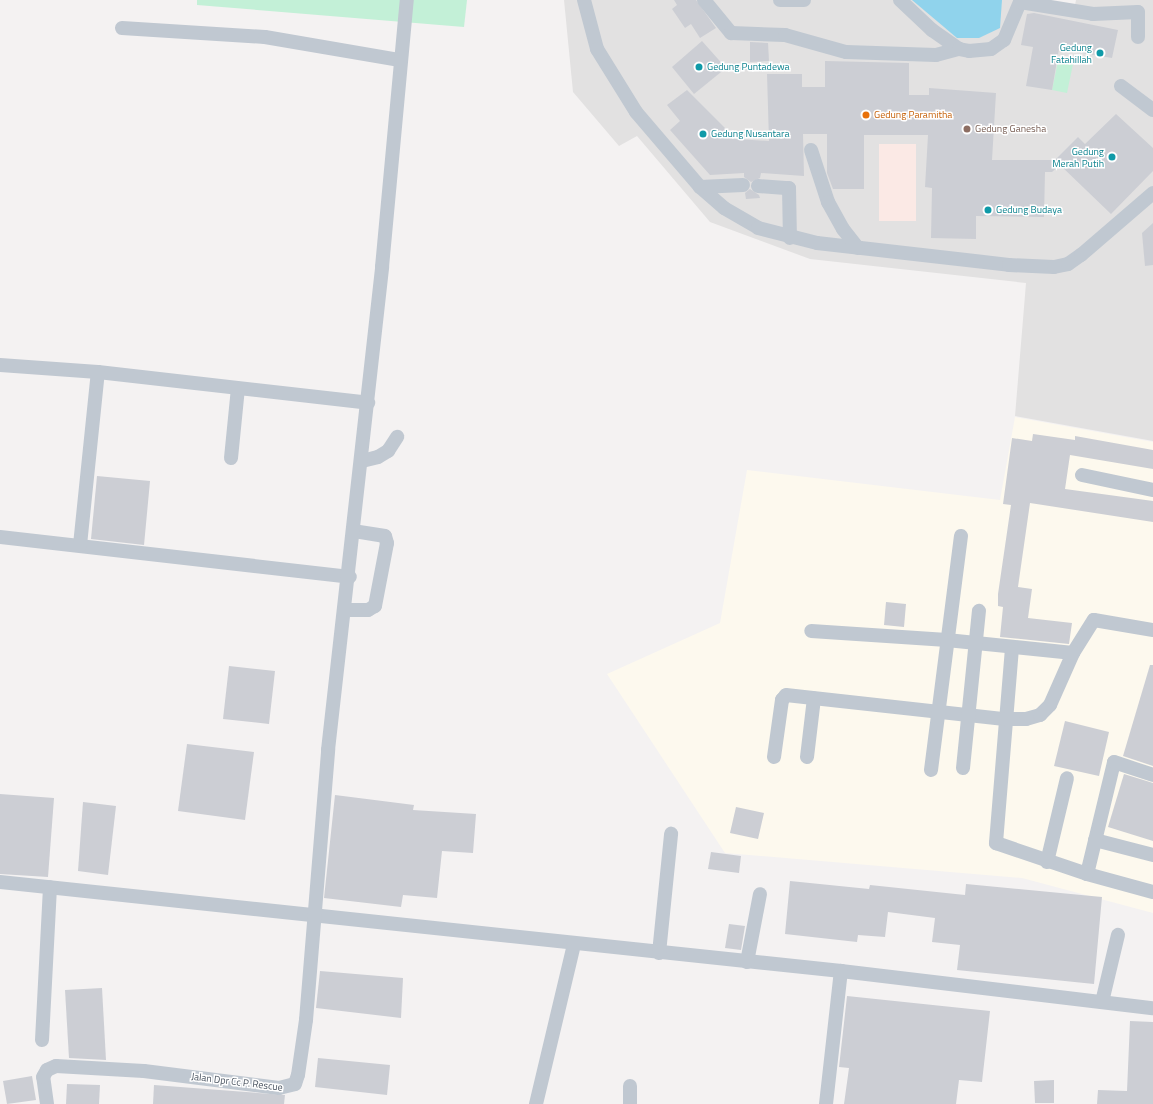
<!DOCTYPE html>
<style>
body{margin:0}
#map{position:relative;width:1153px;height:1104px;overflow:hidden;background:#f4f2f2;font-family:"Titillium Web",sans-serif}
div>[style]{position:absolute}
.commercial>*{inset:0;background:#fdf9ee}
.education>*{inset:0;background:#e2e1e1}
.medical>*{inset:0;background:#fbe9e5}
.green>*{inset:0;background:#c3f0d7}
.water>*{inset:0;background:#90d3ec}
.building>*{inset:0;background:#ccced4}
.minor>*{height:14px;margin:-7px;padding:0 7px;transform-origin:7px;border-radius:7px;background:#c0c8d1}
.dots>*{width:11px;height:11px;translate:-50% -50%;box-sizing:border-box;border:2px solid #fff;border-radius:50%}
span{translate:-50% -50%;white-space:nowrap;text-align:center;line-height:1.15;-webkit-text-stroke:3px #fff;paint-order:stroke}
.culture-label{font-size:10px;color:#0d838f}
.right{translate:-100% -50%;text-align:right}
.left{translate:0 -50%;text-align:left}
.food-label{font-size:10px;color:#c56008}
.education-label{font-size:10px;color:#785e54}
.street-label{font-size:10px;color:#4a5460}
</style>
<div id="map">
<div class="commercial">
<i style="clip-path:polygon(1015px 417px,1153px 442px,1153px 913px,1022px 878px,725px 853px,607px 674px,720px 623px,747px 470px,1000px 500px)"></i>
</div>
<div class="education">
<i style="clip-path:polygon(564px 0,1037px 0,1075px 5px,1076px 0,1153px 0,1153px 441px,1015px 416px,1026px 283px,810px 259px,710px 222px,637px 136px,619px 146px,573px 92px)"></i>
</div>
<div class="medical">
<i style="clip-path:polygon(879px 144px,916px 144px,916px 221px,879px 221px)"></i>
</div>
<div class="green">
<i style="clip-path:polygon(197px 0,467px 0,464px 27px,197px 5px)"></i>
<i style="clip-path:polygon(1058px 61px,1073px 64px,1067px 93px,1052px 90px)"></i>
</div>
<div class="water">
<i style="clip-path:polygon(912px 0,1002px 0,1000px 28px,979px 38px,957px 38px)"></i>
</div>
<div class="building">
<i style="clip-path:polygon(674px 0,696px 0,716px 28px,700px 38px,691px 24px,685px 28px,672px 9px,677px 5px)"></i>
<i style="clip-path:polygon(1034px 13px,1118px 30px,1112px 58px,1059px 49px,1052px 90px,1026px 86px,1033px 47px,1021px 45px,1027px 14px)"></i>
<i style="clip-path:polygon(702px 41px,726px 68px,694px 94px,672px 67px)"></i>
<i style="clip-path:polygon(750px 42px,768px 43px,769px 61px,750px 62px)"></i>
<i style="clip-path:polygon(825px 61px,909px 63px,909px 95px,929px 95px,929px 88px,996px 93px,992px 160px,1055px 160px,1078px 137px,1085px 144px,1116px 114px,1153px 148px,1153px 171px,1111px 214px,1060px 165px,1052px 172px,1045px 172px,1044px 217px,976px 216px,976px 239px,931px 238px,932px 188px,925px 187px,928px 135px,864px 135px,864px 189px,833px 189px,827px 173px,827px 134px,803px 134px,804px 176px,761px 173px,760px 178px,751px 182px,744px 177px,744px 173px,710px 175px,670px 130px,680px 121px,667px 105px,687px 90px,736px 139px,769px 141px,767px 74px,802px 74px,802px 87px,825px 87px)"></i>
<i style="clip-path:polygon(750px 189px,759px 195px,760px 198px,746px 199px,745px 193px)"></i>
<i style="clip-path:polygon(1153px 223px,1153px 265px,1145px 266px,1142px 233px)"></i>
<i style="clip-path:polygon(1033px 434px,1075px 440px,1075px 436px,1153px 450px,1153px 469px,1070px 455px,1065px 489px,1153px 501px,1153px 522px,1030px 503px,1018px 587px,1032px 589px,1028px 618px,1072px 623px,1069px 644px,1000px 637px,1003px 607px,998px 606px,998px 594px,1011px 505px,1003px 504px,1012px 438px,1032px 441px)"></i>
<i style="clip-path:polygon(97px 476px,150px 481px,144px 545px,91px 539px)"></i>
<i style="clip-path:polygon(886px 602px,906px 604px,904px 627px,884px 625px)"></i>
<i style="clip-path:polygon(1150px 665px,1153px 665px,1153px 766px,1123px 756px)"></i>
<i style="clip-path:polygon(229px 666px,275px 671px,269px 724px,223px 719px)"></i>
<i style="clip-path:polygon(1065px 721px,1109px 732px,1099px 776px,1054px 766px)"></i>
<i style="clip-path:polygon(187px 744px,254px 752px,245px 820px,178px 811px)"></i>
<i style="clip-path:polygon(1124px 774px,1153px 783px,1153px 841px,1108px 827px)"></i>
<i style="clip-path:polygon(0 794px,54px 798px,48px 877px,0 874px)"></i>
<i style="clip-path:polygon(335px 795px,414px 805px,413px 810px,476px 814px,473px 853px,442px 851px,437px 898px,403px 895px,401px 907px,324px 898px)"></i>
<i style="clip-path:polygon(83px 802px,116px 806px,108px 875px,78px 871px)"></i>
<i style="clip-path:polygon(736px 807px,764px 813px,758px 839px,730px 833px)"></i>
<i style="clip-path:polygon(711px 852px,741px 856px,739px 873px,708px 869px)"></i>
<i style="clip-path:polygon(790px 881px,869px 889px,870px 885px,965px 895px,966px 884px,1102px 897px,1094px 984px,957px 970px,960px 945px,932px 942px,935px 918px,888px 912px,885px 937px,858px 935px,857px 942px,785px 934px)"></i>
<i style="clip-path:polygon(729px 924px,745px 926px,741px 950px,725px 948px)"></i>
<i style="clip-path:polygon(320px 971px,403px 978px,401px 1018px,316px 1008px)"></i>
<i style="clip-path:polygon(102px 988px,106px 1060px,69px 1058px,65px 990px)"></i>
<i style="clip-path:polygon(847px 996px,990px 1011px,982px 1082px,959px 1080px,956px 1104px,844px 1104px,849px 1068px,839px 1067px)"></i>
<i style="clip-path:polygon(1130px 1021px,1153px 1022px,1153px 1104px,1097px 1104px,1098px 1090px,1127px 1091px)"></i>
<i style="clip-path:polygon(318px 1058px,390px 1065px,387px 1095px,315px 1087px)"></i>
<i style="clip-path:polygon(32px 1076px,36px 1100px,7px 1104px,3px 1081px)"></i>
<i style="clip-path:polygon(1054px 1080px,1054px 1103px,1035px 1103px,1034px 1081px)"></i>
<i style="clip-path:polygon(67px 1084px,100px 1085px,99px 1104px,66px 1104px)"></i>
<i style="clip-path:polygon(154px 1085px,285px 1095px,284px 1104px,153px 1104px)"></i>
</div>
<div class="minor">
<i style="left:584px;top:0;width:51px;rotate:75.1deg"></i>
<i style="left:597px;top:49px;width:74px;rotate:58.2deg"></i>
<i style="left:636px;top:112px;width:99px;rotate:49.5deg"></i>
<i style="left:700px;top:187px;width:32px;rotate:41deg"></i>
<i style="left:724px;top:208px;width:39px;rotate:30deg"></i>
<i style="left:758px;top:228px;width:61px;rotate:14.3deg"></i>
<i style="left:817px;top:243px;width:193px;rotate:6.5deg"></i>
<i style="left:1009px;top:265px;width:45px;rotate:2.5deg"></i>
<i style="left:1054px;top:267px;width:14px;rotate:-12deg"></i>
<i style="left:1068px;top:264px;width:16px;rotate:-35deg"></i>
<i style="left:1081px;top:255px;width:95px;rotate:-40.7deg"></i>
<i style="left:704px;top:0;width:43px;rotate:50.7deg"></i>
<i style="left:731px;top:33px;width:54px;rotate:2.1deg"></i>
<i style="left:785px;top:35px;width:63px;rotate:15.6deg"></i>
<i style="left:846px;top:52px;width:90px;rotate:1.9deg"></i>
<i style="left:936px;top:55px;width:24px;rotate:-15deg"></i>
<i style="left:780px;top:0;width:24px"></i>
<i style="left:900px;top:0;width:44px;rotate:43.2deg"></i>
<i style="left:932px;top:30px;width:33px;rotate:35deg"></i>
<i style="left:959px;top:49px;width:10px;rotate:11deg"></i>
<i style="left:969px;top:51px;width:22px;rotate:-5deg"></i>
<i style="left:991px;top:49px;width:16px;rotate:-35deg"></i>
<i style="left:1004px;top:40px;width:41px;rotate:-67.2deg"></i>
<i style="left:1020px;top:2px;width:74px;rotate:9.3deg"></i>
<i style="left:1093px;top:14px;width:45px;rotate:-2.5deg"></i>
<i style="left:1138px;top:12px;width:25px;rotate:90deg"></i>
<i style="left:122px;top:28px;width:143px;rotate:3.6deg"></i>
<i style="left:265px;top:37px;width:137px;rotate:9.7deg"></i>
<i style="left:1121px;top:86px;width:40px;rotate:37deg"></i>
<i style="left:811px;top:150px;width:55px;rotate:71.9deg"></i>
<i style="left:828px;top:202px;width:31px;rotate:61deg"></i>
<i style="left:843px;top:229px;width:24px;rotate:52deg"></i>
<i style="left:758px;top:186px;width:31px;rotate:4deg"></i>
<i style="left:789px;top:188px;width:50px;rotate:88.9deg"></i>
<i style="left:700px;top:187px;width:43px;rotate:-2.7deg"></i>
<i style="left:0;top:365px;width:98px;rotate:4.1deg"></i>
<i style="left:98px;top:372px;width:272px;rotate:6.5deg"></i>
<i style="left:231px;top:458px;width:70px;rotate:-84.3deg"></i>
<i style="left:362px;top:461px;width:16px;rotate:-14deg"></i>
<i style="left:378px;top:457px;width:12px;rotate:-31deg"></i>
<i style="left:388px;top:451px;width:17px;rotate:-57deg"></i>
<i style="left:1082px;top:475px;width:73px;rotate:11.9deg"></i>
<i style="left:0;top:537px;width:352px;rotate:6.5deg"></i>
<i style="left:80px;top:545px;width:174px;rotate:-84.1deg"></i>
<i style="left:346px;top:610px;width:22px"></i>
<i style="left:368px;top:610px;width:8px;rotate:-30deg"></i>
<i style="left:375px;top:606px;width:64px;rotate:-79.2deg"></i>
<i style="left:387px;top:543px;width:7px;rotate:-106deg"></i>
<i style="left:385px;top:536px;width:31px;rotate:-171deg"></i>
<i style="left:1012px;top:648px;width:196px;rotate:94.7deg"></i>
<i style="left:996px;top:843px;width:96px;rotate:18.8deg"></i>
<i style="left:1087px;top:874px;width:68px;rotate:15.3deg"></i>
<i style="left:1073px;top:653px;width:39px;rotate:-58deg"></i>
<i style="left:1094px;top:620px;width:60px;rotate:9.6deg"></i>
<i style="left:774px;top:757px;width:58px;rotate:-82deg"></i>
<i style="left:782px;top:700px;width:6px;rotate:-51deg"></i>
<i style="left:786px;top:695px;width:220px;rotate:6.3deg"></i>
<i style="left:1005px;top:719px;width:21px"></i>
<i style="left:1026px;top:719px;width:15px;rotate:-16deg"></i>
<i style="left:1040px;top:715px;width:14px;rotate:-45deg"></i>
<i style="left:1050px;top:705px;width:57px;rotate:-66.1deg"></i>
<i style="left:1073px;top:653px;width:127px;rotate:-174.1deg"></i>
<i style="left:947px;top:640px;width:136px;rotate:-176.2deg"></i>
<i style="left:807px;top:757px;width:59px;rotate:-83.2deg"></i>
<i style="left:963px;top:768px;width:158px;rotate:-84.2deg"></i>
<i style="left:931px;top:770px;width:236px;rotate:-82.7deg"></i>
<i style="left:1095px;top:840px;width:60px;rotate:14.5deg"></i>
<i style="left:1047px;top:862px;width:86px;rotate:-76.6deg"></i>
<i style="left:1087px;top:874px;width:115px;rotate:-76.4deg"></i>
<i style="left:1114px;top:762px;width:41px;rotate:18.4deg"></i>
<i style="left:0;top:882px;width:846px;rotate:6.04deg"></i>
<i style="left:841px;top:971px;width:314px;rotate:6.8deg"></i>
<i style="left:659px;top:953px;width:120px;rotate:-84.2deg"></i>
<i style="left:747px;top:962px;width:69px;rotate:-79.2deg"></i>
<i style="left:1102px;top:1002px;width:69px;rotate:-76.6deg"></i>
<i style="left:42px;top:1040px;width:153px;rotate:-87deg"></i>
<i style="left:47px;top:1104px;width:27px;rotate:-98deg"></i>
<i style="left:43px;top:1077px;width:8px;rotate:-60deg"></i>
<i style="left:47px;top:1070px;width:10px;rotate:-24deg"></i>
<i style="left:56px;top:1066px;width:88px;rotate:3.3deg"></i>
<i style="left:144px;top:1071px;width:136px;rotate:7.2deg"></i>
<i style="left:279px;top:1088px;width:16px;rotate:-14deg"></i>
<i style="left:295px;top:1084px;width:9px;rotate:-72deg"></i>
<i style="left:298px;top:1075px;width:56px;rotate:-81.7deg"></i>
<i style="left:306px;top:1020px;width:271px;rotate:-85.3deg"></i>
<i style="left:328px;top:750px;width:486px;rotate:-83.6deg"></i>
<i style="left:382px;top:267px;width:268px;rotate:-84.7deg"></i>
<i style="left:536px;top:1104px;width:163px;rotate:-76.6deg"></i>
<i style="left:630px;top:1104px;width:18px;rotate:-90deg"></i>
<i style="left:826px;top:1104px;width:134px;rotate:-83.6deg"></i>
</div>
<div class="dots">
<i style="left:1100px;top:53px;background:#0f9aa8"></i>
<i style="left:699px;top:67px;background:#0f9aa8"></i>
<i style="left:866px;top:115px;background:#e8710a"></i>
<i style="left:967px;top:129px;background:#8d6e63"></i>
<i style="left:703px;top:134px;background:#0f9aa8"></i>
<i style="left:1112px;top:157px;background:#0f9aa8"></i>
<i style="left:988px;top:210px;background:#0f9aa8"></i>
</div>
<div class="culture-label">
<span class="right" style="left:1092px;top:53px">Gedung<br>Fatahillah</span>
<span class="left" style="left:707px;top:67px">Gedung Puntadewa</span>
<span class="left" style="left:711px;top:134px">Gedung Nusantara</span>
<span class="right" style="left:1104px;top:157px">Gedung<br>Merah Putih</span>
<span class="left" style="left:996px;top:210px">Gedung Budaya</span>
</div>
<div class="food-label">
<span class="left" style="left:874px;top:115px">Gedung Paramitha</span>
</div>
<div class="education-label">
<span class="left" style="left:975px;top:129px">Gedung Ganesha</span>
</div>
<div class="street-label">
<span style="left:237px;top:1082px;rotate:7deg">Jalan Dpr Cc P. Rescue</span>
</div>
</div>
